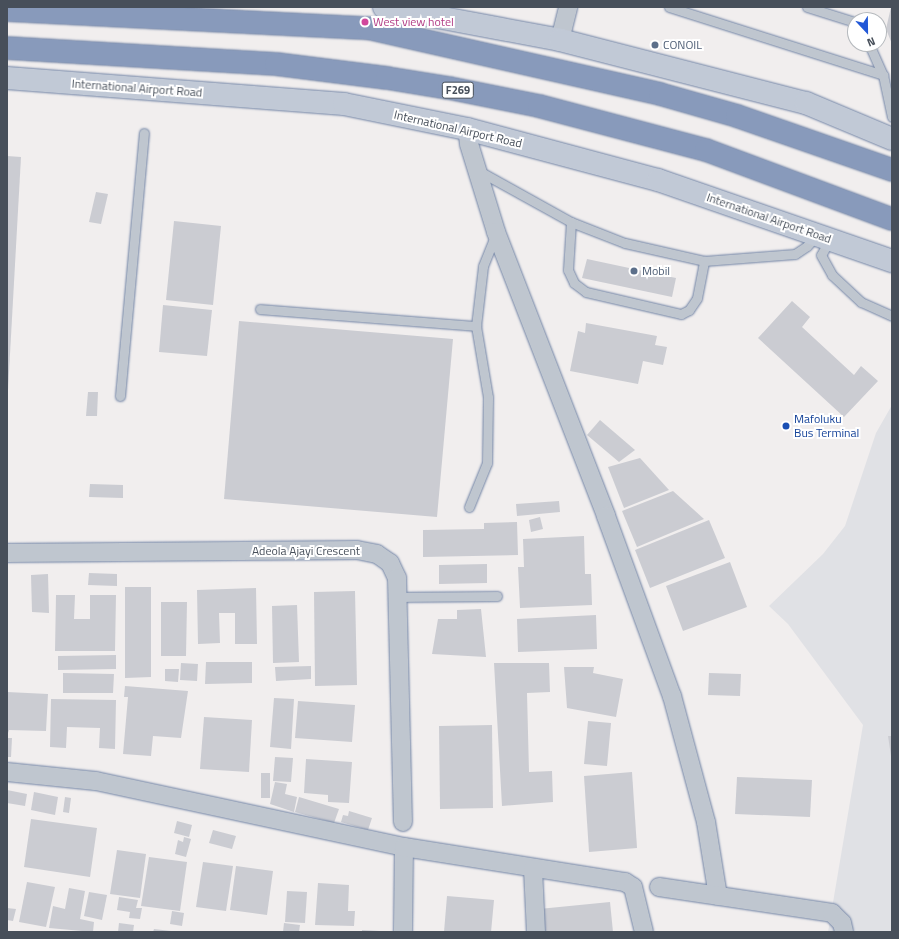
<!DOCTYPE html>
<style>
body{margin:0}
#map{position:relative;width:899px;height:939px;overflow:hidden;background:#f1eeee;font-family:"Titillium Web",sans-serif}
div>[style]{position:absolute}
.airport>*{inset:0;background:#e0e1e5}
.building>*{inset:0;background:#cbccd2}
.roads{filter:drop-shadow(0 0 1px #7385a6) drop-shadow(0 0 1px #7385a6)}
.service>*{height:9px;margin:-4.5px;padding:0 4.5px;transform-origin:4.5px;border-radius:4.5px;background:#bfc6cf}
.minor>*{height:18px;margin:-9px;padding:0 9px;transform-origin:9px;border-radius:9px;background:#bfc6cf}
.secondary>*{height:22px;margin:-11px;padding:0 11px;transform-origin:11px;border-radius:11px;background:#c1c9d6}
.motorway>*{height:22px;margin:-11px;padding:0 11px;transform-origin:11px;border-radius:11px;background:#889abb}
.dots>*{width:11px;height:11px;translate:-50% -50%;box-sizing:border-box;border:2px solid #fff;border-radius:50%}
span{translate:-50% -50%;white-space:nowrap;text-align:center;line-height:1.15;-webkit-text-stroke:4px #fff;paint-order:stroke}
.shield-label span{padding:1px 3px;background:#fff;border:1px solid;border-radius:3px;-webkit-text-stroke-width:0}
.shield-label{font-size:11px;color:#474f5a;font-weight:700}
.hotel-label{font-size:12px;color:#b23c85}
.left{translate:0 -50%;text-align:left}
.service-label{font-size:12px;color:#4e5e75}
.street-label{font-size:12px;color:#474f5a}
.transit-label{font-size:12px;color:#164399}
.frame{position:absolute;inset:0;border:8px solid #474f5a;pointer-events:none}
.north{position:absolute;left:847px;top:12px;width:40px;height:40px;box-sizing:border-box;background:#fff;border:1px solid #b5b9bd;border-radius:50%;rotate:158deg;font-size:11px;font-weight:700;line-height:16px;text-align:center;color:#474f5a}
.north::after{content:'';display:block;margin:auto;width:14px;height:18px;background:#2258d7;clip-path:polygon(50% 0,100% 100%,50% 72%,0 100%)}
</style>
<div id="map">
<div class="airport">
<i style="clip-path:polygon(892px 405px,892px 932px,828px 932px,863px 725px,788px 624px,769px 606px,823px 554px,845px 526px,876px 433px)"></i>
</div>
<div class="building">
<i style="clip-path:polygon(891px 7px,892px 7px,892px 44px,886px 29px)"></i>
<i style="clip-path:polygon(7px 156px,21px 157px,8px 390px,7px 390px)"></i>
<i style="clip-path:polygon(96px 192px,108px 194px,101px 224px,89px 222px)"></i>
<i style="clip-path:polygon(174px 221px,221px 226px,213px 305px,166px 300px)"></i>
<i style="clip-path:polygon(587px 259px,676px 278px,672px 297px,582px 278px)"></i>
<i style="clip-path:polygon(792px 301px,810px 317px,802px 327px,854px 375px,861px 366px,878px 381px,844px 417px,758px 338px)"></i>
<i style="clip-path:polygon(163px 305px,212px 310px,207px 356px,159px 352px)"></i>
<i style="clip-path:polygon(239px 321px,453px 339px,437px 517px,224px 499px)"></i>
<i style="clip-path:polygon(586px 323px,657px 336px,655px 345px,667px 347px,663px 365px,643px 361px,638px 384px,570px 371px,578px 331px,585px 333px)"></i>
<i style="clip-path:polygon(88px 392px,98px 392px,97px 416px,86px 416px)"></i>
<i style="clip-path:polygon(600px 420px,635px 450px,619px 462px,587px 435px)"></i>
<i style="clip-path:polygon(640px 458px,669px 490px,624px 508px,608px 467px)"></i>
<i style="clip-path:polygon(90px 484px,123px 485px,123px 498px,89px 497px)"></i>
<i style="clip-path:polygon(673px 491px,704px 519px,637px 547px,622px 511px)"></i>
<i style="clip-path:polygon(559px 501px,560px 512px,517px 516px,516px 504px)"></i>
<i style="clip-path:polygon(540px 517px,543px 529px,531px 532px,529px 520px)"></i>
<i style="clip-path:polygon(709px 520px,725px 558px,650px 588px,635px 550px)"></i>
<i style="clip-path:polygon(517px 522px,518px 555px,423px 557px,423px 530px,484px 529px,484px 523px)"></i>
<i style="clip-path:polygon(584px 536px,585px 574px,591px 574px,592px 605px,520px 608px,518px 567px,524px 567px,523px 539px)"></i>
<i style="clip-path:polygon(730px 562px,747px 607px,683px 631px,666px 586px)"></i>
<i style="clip-path:polygon(487px 564px,487px 583px,439px 584px,439px 565px)"></i>
<i style="clip-path:polygon(89px 573px,117px 574px,117px 586px,88px 585px)"></i>
<i style="clip-path:polygon(48px 574px,49px 613px,32px 612px,31px 575px)"></i>
<i style="clip-path:polygon(125px 587px,151px 587px,151px 677px,125px 678px)"></i>
<i style="clip-path:polygon(256px 588px,257px 644px,235px 644px,235px 613px,219px 613px,220px 643px,198px 644px,197px 590px)"></i>
<i style="clip-path:polygon(355px 591px,357px 685px,315px 686px,314px 592px)"></i>
<i style="clip-path:polygon(56px 595px,75px 595px,74px 619px,90px 619px,90px 595px,116px 595px,115px 651px,55px 651px)"></i>
<i style="clip-path:polygon(161px 602px,187px 602px,186px 656px,161px 656px)"></i>
<i style="clip-path:polygon(297px 605px,299px 662px,273px 663px,272px 606px)"></i>
<i style="clip-path:polygon(481px 609px,486px 657px,432px 654px,438px 619px,457px 619px,457px 610px)"></i>
<i style="clip-path:polygon(596px 615px,597px 649px,518px 652px,517px 619px)"></i>
<i style="clip-path:polygon(116px 655px,116px 669px,58px 670px,58px 656px)"></i>
<i style="clip-path:polygon(206px 662px,252px 662px,252px 683px,205px 684px)"></i>
<i style="clip-path:polygon(181px 663px,198px 664px,197px 681px,180px 680px)"></i>
<i style="clip-path:polygon(494px 663px,549px 663px,550px 692px,527px 693px,529px 772px,552px 771px,553px 802px,502px 806px)"></i>
<i style="clip-path:polygon(311px 666px,311px 679px,276px 681px,275px 667px)"></i>
<i style="clip-path:polygon(564px 667px,594px 667px,593px 673px,623px 679px,616px 717px,567px 708px)"></i>
<i style="clip-path:polygon(165px 669px,179px 669px,178px 682px,165px 681px)"></i>
<i style="clip-path:polygon(63px 673px,114px 674px,113px 693px,63px 693px)"></i>
<i style="clip-path:polygon(709px 673px,741px 674px,740px 696px,708px 695px)"></i>
<i style="clip-path:polygon(125px 686px,188px 691px,181px 738px,153px 736px,151px 756px,123px 754px,128px 697px,124px 697px)"></i>
<i style="clip-path:polygon(7px 692px,48px 694px,46px 731px,9px 730px,7px 736px)"></i>
<i style="clip-path:polygon(274px 698px,294px 699px,291px 749px,270px 747px)"></i>
<i style="clip-path:polygon(51px 699px,116px 700px,115px 749px,99px 748px,100px 728px,67px 727px,66px 748px,50px 747px)"></i>
<i style="clip-path:polygon(298px 701px,355px 705px,352px 742px,295px 738px)"></i>
<i style="clip-path:polygon(204px 717px,252px 720px,249px 772px,200px 769px)"></i>
<i style="clip-path:polygon(588px 721px,611px 723px,607px 766px,584px 764px)"></i>
<i style="clip-path:polygon(492px 725px,493px 808px,440px 809px,439px 726px)"></i>
<i style="clip-path:polygon(888px 736px,892px 736px,892px 756px,891px 756px)"></i>
<i style="clip-path:polygon(7px 738px,12px 738px,11px 757px,7px 757px)"></i>
<i style="clip-path:polygon(275px 757px,293px 758px,291px 782px,273px 781px)"></i>
<i style="clip-path:polygon(306px 759px,352px 762px,349px 803px,328px 802px,328px 795px,304px 793px)"></i>
<i style="clip-path:polygon(632px 772px,637px 848px,589px 852px,584px 776px)"></i>
<i style="clip-path:polygon(261px 773px,270px 773px,270px 798px,261px 798px)"></i>
<i style="clip-path:polygon(737px 777px,812px 780px,810px 817px,735px 814px)"></i>
<i style="clip-path:polygon(275px 782px,287px 784px,285px 794px,297px 797px,294px 812px,270px 804px)"></i>
<i style="clip-path:polygon(7px 790px,27px 794px,25px 806px,7px 803px)"></i>
<i style="clip-path:polygon(34px 792px,58px 797px,55px 815px,31px 810px)"></i>
<i style="clip-path:polygon(65px 797px,71px 798px,69px 813px,63px 812px)"></i>
<i style="clip-path:polygon(299px 797px,339px 809px,334px 823px,295px 812px)"></i>
<i style="clip-path:polygon(349px 811px,372px 818px,368px 830px,341px 822px,343px 815px,348px 816px)"></i>
<i style="clip-path:polygon(31px 819px,97px 828px,90px 877px,24px 867px)"></i>
<i style="clip-path:polygon(177px 821px,192px 825px,189px 837px,174px 833px)"></i>
<i style="clip-path:polygon(213px 830px,236px 836px,232px 849px,209px 843px)"></i>
<i style="clip-path:polygon(184px 837px,191px 839px,186px 857px,175px 854px,178px 840px,183px 842px)"></i>
<i style="clip-path:polygon(117px 850px,146px 854px,140px 898px,110px 894px)"></i>
<i style="clip-path:polygon(149px 857px,187px 862px,180px 911px,141px 906px)"></i>
<i style="clip-path:polygon(203px 862px,233px 866px,226px 911px,196px 907px)"></i>
<i style="clip-path:polygon(236px 866px,273px 871px,267px 915px,230px 910px)"></i>
<i style="clip-path:polygon(27px 882px,55px 887px,46px 927px,19px 922px)"></i>
<i style="clip-path:polygon(318px 883px,349px 885px,348px 911px,355px 911px,354px 926px,315px 925px)"></i>
<i style="clip-path:polygon(69px 888px,85px 891px,80px 919px,94px 922px,93px 932px,49px 928px,53px 906px,65px 909px)"></i>
<i style="clip-path:polygon(287px 891px,307px 892px,305px 923px,285px 922px)"></i>
<i style="clip-path:polygon(89px 892px,107px 895px,102px 920px,84px 916px)"></i>
<i style="clip-path:polygon(447px 896px,494px 900px,491px 932px,444px 932px)"></i>
<i style="clip-path:polygon(119px 897px,138px 900px,136px 908px,142px 908px,140px 919px,129px 918px,130px 912px,117px 910px)"></i>
<i style="clip-path:polygon(610px 902px,613px 932px,542px 932px,539px 909px)"></i>
<i style="clip-path:polygon(7px 908px,16px 909px,13px 921px,7px 920px)"></i>
<i style="clip-path:polygon(172px 911px,184px 913px,182px 926px,170px 924px)"></i>
<i style="clip-path:polygon(119px 923px,134px 925px,133px 932px,118px 932px)"></i>
<i style="clip-path:polygon(284px 923px,300px 925px,299px 932px,283px 932px)"></i>
<i style="clip-path:polygon(154px 929px,171px 931px,171px 932px,153px 932px)"></i>
<i style="clip-path:polygon(362px 930px,380px 931px,380px 932px,362px 932px)"></i>
</div>
<div class="roads">
<div class="service">
<i style="left:669px;top:7px;width:225px;rotate:17.6deg"></i>
<i style="left:807px;top:7px;width:50px;rotate:17.4deg"></i>
<i style="left:869px;top:44px;width:34px;rotate:66deg"></i>
<i style="left:883px;top:75px;width:43px;rotate:77.9deg"></i>
<i style="left:479px;top:171px;width:105px;rotate:29deg"></i>
<i style="left:571px;top:222px;width:58px;rotate:21.3deg"></i>
<i style="left:625px;top:243px;width:81px;rotate:12.8deg"></i>
<i style="left:704px;top:261px;width:91px;rotate:-4.4deg"></i>
<i style="left:795px;top:254px;width:14px;rotate:-34deg"></i>
<i style="left:807px;top:246px;width:15px;rotate:-48deg"></i>
<i style="left:571px;top:222px;width:48px;rotate:93.6deg"></i>
<i style="left:568px;top:270px;width:14px;rotate:65deg"></i>
<i style="left:574px;top:283px;width:15px;rotate:37deg"></i>
<i style="left:586px;top:292px;width:98px;rotate:13deg"></i>
<i style="left:681px;top:314px;width:9px;rotate:-27deg"></i>
<i style="left:689px;top:310px;width:14px;rotate:-56deg"></i>
<i style="left:697px;top:298px;width:38px;rotate:-79deg"></i>
<i style="left:830px;top:239px;width:18px;rotate:119deg"></i>
<i style="left:821px;top:255px;width:23px;rotate:61deg"></i>
<i style="left:832px;top:275px;width:40px;rotate:43deg"></i>
<i style="left:861px;top:302px;width:34px;rotate:24deg"></i>
<i style="left:260px;top:309px;width:217px;rotate:4.5deg"></i>
<i style="left:120px;top:396px;width:264px;rotate:-84.8deg"></i>
<i style="left:469px;top:507px;width:48px;rotate:-67.8deg"></i>
<i style="left:487px;top:463px;width:66px;rotate:-89.1deg"></i>
<i style="left:488px;top:397px;width:72px;rotate:-99.6deg"></i>
<i style="left:476px;top:326px;width:60px;rotate:-83.3deg"></i>
<i style="left:483px;top:266px;width:35px;rotate:-68deg"></i>
<i style="left:398px;top:597px;width:99px;rotate:-0.6deg"></i>
</div>
<div class="minor">
<i style="left:560px;top:40px;width:34px;rotate:-76deg"></i>
<i style="left:467px;top:129px;width:15px;rotate:82deg"></i>
<i style="left:469px;top:144px;width:92px;rotate:72.9deg"></i>
<i style="left:496px;top:232px;width:305px;rotate:68.8deg"></i>
<i style="left:606px;top:516px;width:192px;rotate:69.9deg"></i>
<i style="left:672px;top:696px;width:131px;rotate:74.9deg"></i>
<i style="left:706px;top:822px;width:75px;rotate:80.8deg"></i>
<i style="left:7px;top:553px;width:350px;rotate:-0.5deg"></i>
<i style="left:357px;top:550px;width:20px;rotate:11deg"></i>
<i style="left:377px;top:554px;width:16px;rotate:35deg"></i>
<i style="left:390px;top:563px;width:17px;rotate:65deg"></i>
<i style="left:397px;top:578px;width:244px;rotate:88.6deg"></i>
<i style="left:7px;top:772px;width:89px;rotate:5.8deg"></i>
<i style="left:96px;top:781px;width:315px;rotate:12.1deg"></i>
<i style="left:404px;top:847px;width:85px;rotate:90.7deg"></i>
<i style="left:404px;top:847px;width:224px;rotate:9deg"></i>
<i style="left:625px;top:882px;width:9px;rotate:32deg"></i>
<i style="left:633px;top:887px;width:46px;rotate:76.3deg"></i>
<i style="left:533px;top:869px;width:63px;rotate:87.3deg"></i>
<i style="left:659px;top:887px;width:175px;rotate:8.5deg"></i>
<i style="left:832px;top:913px;width:14px;rotate:45deg"></i>
<i style="left:842px;top:923px;width:9px;rotate:77deg"></i>
</div>
<div class="secondary">
<i style="left:384px;top:7px;width:179px;rotate:10.6deg"></i>
<i style="left:560px;top:40px;width:254px;rotate:14.4deg"></i>
<i style="left:806px;top:103px;width:93px;rotate:22.7deg"></i>
<i style="left:7px;top:78px;width:338px;rotate:4.4deg"></i>
<i style="left:344px;top:104px;width:126px;rotate:11.5deg"></i>
<i style="left:467px;top:129px;width:198px;rotate:15deg"></i>
<i style="left:658px;top:180px;width:248px;rotate:19.1deg"></i>
</div>
<div class="motorway">
<i style="left:7px;top:10px;width:361px;rotate:2.9deg"></i>
<i style="left:368px;top:28px;width:299px;rotate:12.7deg"></i>
<i style="left:660px;top:94px;width:80px;rotate:15.9deg"></i>
<i style="left:737px;top:116px;width:164px;rotate:19.2deg"></i>
<i style="left:7px;top:48px;width:269px;rotate:3.4deg"></i>
<i style="left:276px;top:64px;width:112px;rotate:7.2deg"></i>
<i style="left:387px;top:78px;width:63px;rotate:9.2deg"></i>
<i style="left:449px;top:88px;width:92px;rotate:11.3deg"></i>
<i style="left:539px;top:106px;width:173px;rotate:14.8deg"></i>
<i style="left:706px;top:150px;width:198px;rotate:20.4deg"></i>
</div>
</div>
<div class="dots">
<i style="left:365px;top:22px;background:#d1479c"></i>
<i style="left:655px;top:45px;background:#5c6f8a"></i>
<i style="left:634px;top:271px;background:#5c6f8a"></i>
<i style="left:786px;top:426px;background:#1a4fb4"></i>
</div>
<div class="shield-label">
<span style="left:458px;top:90px">F269</span>
</div>
<div class="hotel-label">
<span class="left" style="left:373px;top:22px">West view hotel</span>
</div>
<div class="service-label">
<span class="left" style="left:663px;top:45px">CONOIL</span>
<span class="left" style="left:642px;top:271px">Mobil</span>
</div>
<div class="street-label">
<span style="left:137px;top:88px;rotate:4deg">International Airport Road</span>
<span style="left:458px;top:129px;rotate:13deg">International Airport Road</span>
<span style="left:769px;top:218px;rotate:19deg">International Airport Road</span>
<span style="left:306px;top:551px">Adeola Ajayi Crescent</span>
</div>
<div class="transit-label">
<span class="left" style="left:794px;top:426px">Mafoluku<br>Bus Terminal</span>
</div>
<div class="frame"></div>
<div class="north">N</div>
</div>
